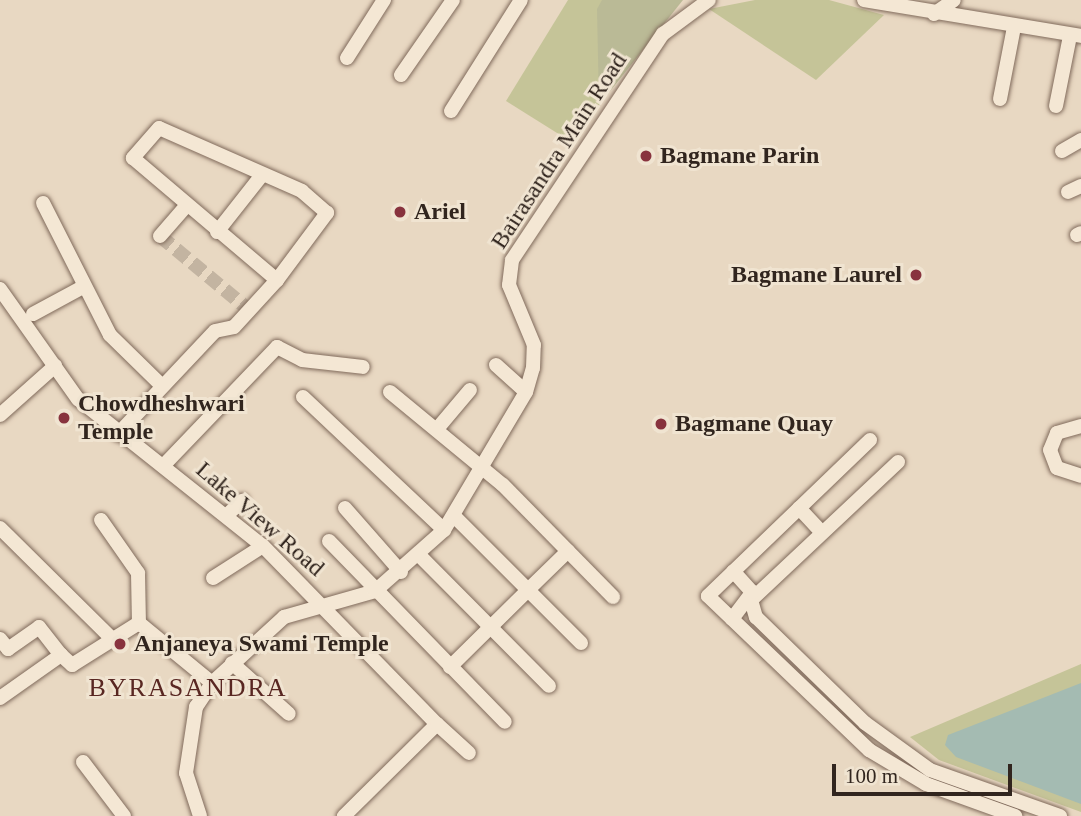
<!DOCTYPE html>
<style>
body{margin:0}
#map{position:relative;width:1081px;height:816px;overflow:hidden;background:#e8d8c2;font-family:"Times New Roman",serif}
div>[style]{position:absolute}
.green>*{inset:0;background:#c5c498}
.cemetery>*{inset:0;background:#baba96}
.water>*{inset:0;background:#a4bbb2}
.minor-tunnel>*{height:14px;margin-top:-7px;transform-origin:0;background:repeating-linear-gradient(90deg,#c3b4a1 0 14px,transparent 0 21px)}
.roads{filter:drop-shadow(0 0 2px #806a5b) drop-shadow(0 0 2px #806a5b)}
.minor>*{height:14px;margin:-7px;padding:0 7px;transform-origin:7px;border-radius:7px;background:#f4e7d4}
.dots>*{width:19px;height:19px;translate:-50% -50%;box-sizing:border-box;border:4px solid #f0e4d1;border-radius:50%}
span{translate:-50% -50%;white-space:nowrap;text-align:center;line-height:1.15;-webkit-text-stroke:6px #f0e4d1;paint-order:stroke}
.street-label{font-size:24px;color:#31251e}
.poi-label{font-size:24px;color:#31251e;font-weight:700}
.left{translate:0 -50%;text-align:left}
.right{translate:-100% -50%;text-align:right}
.neighbourhood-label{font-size:26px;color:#592722;letter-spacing:2px}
.scale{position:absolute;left:832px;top:764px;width:180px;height:32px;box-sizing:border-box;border:4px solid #31251e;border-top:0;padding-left:9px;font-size:21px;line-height:24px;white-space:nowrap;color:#31251e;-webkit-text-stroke:5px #f0e4d1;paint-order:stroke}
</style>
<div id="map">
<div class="green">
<i style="clip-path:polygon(568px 0,602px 0,599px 105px,573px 143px,506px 101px)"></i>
<i style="clip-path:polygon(755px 0,829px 0,884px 15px,816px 80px,709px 9px)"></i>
<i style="clip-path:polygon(1081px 664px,1081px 812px,939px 760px,910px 737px)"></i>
</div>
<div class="cemetery">
<i style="clip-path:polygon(602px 0,683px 0,599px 105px,597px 9px)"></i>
</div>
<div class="water">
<i style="clip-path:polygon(1081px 683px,1081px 804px,956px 757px,945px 745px,948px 735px)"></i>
</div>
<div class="minor-tunnel">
<i style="left:160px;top:236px;width:114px;rotate:39.7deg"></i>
</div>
<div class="roads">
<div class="minor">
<i style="left:864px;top:0;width:220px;rotate:9.4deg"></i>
<i style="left:934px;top:14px;width:24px;rotate:-35deg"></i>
<i style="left:347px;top:58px;width:69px;rotate:-57.5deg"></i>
<i style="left:401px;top:75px;width:91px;rotate:-55.3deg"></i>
<i style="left:1000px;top:99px;width:73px;rotate:-79deg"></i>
<i style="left:1056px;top:106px;width:71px;rotate:-78.7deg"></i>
<i style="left:451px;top:111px;width:131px;rotate:-57.8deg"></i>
<i style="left:1062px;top:151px;width:22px;rotate:-30deg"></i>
<i style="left:1068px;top:192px;width:14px;rotate:-25deg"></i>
<i style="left:43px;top:203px;width:148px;rotate:63.1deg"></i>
<i style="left:110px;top:335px;width:73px;rotate:44.4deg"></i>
<i style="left:217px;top:232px;width:73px;rotate:-51.7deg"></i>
<i style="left:1077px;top:235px;width:4px;rotate:-27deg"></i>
<i style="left:160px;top:236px;width:40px;rotate:-49deg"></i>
<i style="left:0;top:289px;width:135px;rotate:54.7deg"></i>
<i style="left:78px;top:399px;width:236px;rotate:38.5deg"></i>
<i style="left:263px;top:546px;width:249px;rotate:45.7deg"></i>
<i style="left:437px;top:724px;width:131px;rotate:135.3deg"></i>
<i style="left:33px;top:314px;width:57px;rotate:-28.4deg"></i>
<i style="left:496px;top:365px;width:40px;rotate:42deg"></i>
<i style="left:390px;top:392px;width:146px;rotate:39.5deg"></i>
<i style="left:503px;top:485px;width:157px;rotate:45.5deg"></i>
<i style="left:303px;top:397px;width:194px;rotate:43.3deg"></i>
<i style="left:0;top:415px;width:74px;rotate:-41.7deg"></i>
<i style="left:1081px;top:426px;width:25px;rotate:164deg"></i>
<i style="left:1057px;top:433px;width:18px;rotate:112deg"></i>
<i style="left:1050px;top:450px;width:19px;rotate:69deg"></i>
<i style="left:1057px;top:468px;width:25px;rotate:18deg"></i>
<i style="left:437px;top:429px;width:51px;rotate:-49.8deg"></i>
<i style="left:118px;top:434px;width:141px;rotate:-46.7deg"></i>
<i style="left:215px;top:331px;width:19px;rotate:-12deg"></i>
<i style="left:234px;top:327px;width:64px;rotate:-47.5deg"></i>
<i style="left:277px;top:280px;width:84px;rotate:-53.3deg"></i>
<i style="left:327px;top:213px;width:33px;rotate:-139deg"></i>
<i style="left:302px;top:191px;width:156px;rotate:-156.2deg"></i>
<i style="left:159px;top:128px;width:40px;rotate:131deg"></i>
<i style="left:133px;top:158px;width:189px;rotate:40.3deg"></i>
<i style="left:870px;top:440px;width:225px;rotate:136.1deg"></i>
<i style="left:708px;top:596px;width:223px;rotate:43.7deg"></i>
<i style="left:869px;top:750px;width:66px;rotate:30.8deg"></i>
<i style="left:926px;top:784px;width:95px;rotate:19.8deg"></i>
<i style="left:898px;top:462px;width:202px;rotate:136.8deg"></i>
<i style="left:751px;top:600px;width:18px;rotate:74deg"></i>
<i style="left:756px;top:617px;width:152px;rotate:44.2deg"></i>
<i style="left:865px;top:723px;width:80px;rotate:35.9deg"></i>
<i style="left:930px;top:770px;width:138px;rotate:19.5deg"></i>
<i style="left:163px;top:466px;width:165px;rotate:-46.2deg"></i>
<i style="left:277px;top:347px;width:28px;rotate:27deg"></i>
<i style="left:302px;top:360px;width:61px;rotate:6.5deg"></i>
<i style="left:345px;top:508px;width:85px;rotate:48.8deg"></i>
<i style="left:799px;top:508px;width:33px;rotate:47deg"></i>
<i style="left:227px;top:515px;width:21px;rotate:-43deg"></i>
<i style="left:101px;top:520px;width:65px;rotate:55.1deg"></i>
<i style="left:138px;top:573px;width:50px;rotate:88.9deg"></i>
<i style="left:0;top:528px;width:155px;rotate:44.7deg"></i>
<i style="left:329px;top:541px;width:252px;rotate:45.8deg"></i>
<i style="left:568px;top:551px;width:56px;rotate:135.7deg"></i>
<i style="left:528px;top:590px;width:75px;rotate:45deg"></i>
<i style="left:420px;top:556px;width:183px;rotate:45.2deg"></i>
<i style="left:213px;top:578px;width:59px;rotate:-32.6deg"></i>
<i style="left:732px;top:619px;width:34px;rotate:-53deg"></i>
<i style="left:752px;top:592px;width:28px;rotate:-132deg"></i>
<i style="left:0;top:639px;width:13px;rotate:51deg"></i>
<i style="left:8px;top:649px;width:38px;rotate:-35deg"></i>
<i style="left:39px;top:627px;width:36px;rotate:52deg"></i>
<i style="left:232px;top:663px;width:76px;rotate:41.8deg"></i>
<i style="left:450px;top:667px;width:110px;rotate:-44.6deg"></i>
<i style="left:528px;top:590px;width:105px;rotate:-135deg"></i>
<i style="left:0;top:698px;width:75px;rotate:-35.2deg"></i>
<i style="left:61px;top:655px;width:15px;rotate:42deg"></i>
<i style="left:72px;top:665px;width:79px;rotate:-32.1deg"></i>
<i style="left:139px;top:623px;width:94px;rotate:39.4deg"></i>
<i style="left:437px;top:724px;width:43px;rotate:42.2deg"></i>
<i style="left:83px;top:762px;width:68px;rotate:52.8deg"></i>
<i style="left:200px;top:816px;width:45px;rotate:-108deg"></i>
<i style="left:186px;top:773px;width:67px;rotate:-81.4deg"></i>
<i style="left:196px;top:707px;width:29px;rotate:-56deg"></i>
<i style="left:212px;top:683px;width:98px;rotate:-42.5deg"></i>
<i style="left:284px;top:617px;width:95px;rotate:-15.9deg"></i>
<i style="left:375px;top:591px;width:92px;rotate:-41.5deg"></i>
<i style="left:444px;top:530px;width:161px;rotate:-59.3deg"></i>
<i style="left:526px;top:392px;width:25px;rotate:-74deg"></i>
<i style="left:533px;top:368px;width:23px;rotate:-88deg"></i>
<i style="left:534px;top:345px;width:65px;rotate:-112.6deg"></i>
<i style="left:509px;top:285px;width:25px;rotate:-83deg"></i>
<i style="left:512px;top:260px;width:272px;rotate:-56.3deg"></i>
<i style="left:663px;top:34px;width:57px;rotate:-36.5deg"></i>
</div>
</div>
<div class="dots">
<i style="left:646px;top:156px;background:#88333e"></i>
<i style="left:400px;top:212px;background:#88333e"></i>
<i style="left:916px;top:275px;background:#88333e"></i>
<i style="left:64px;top:418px;background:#88333e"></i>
<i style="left:661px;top:424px;background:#88333e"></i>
<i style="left:120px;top:644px;background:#88333e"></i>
</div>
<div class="street-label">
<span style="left:559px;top:151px;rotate:-57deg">Bairasandra Main Road</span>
<span style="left:260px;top:519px;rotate:41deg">Lake View Road</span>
</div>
<div class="poi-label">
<span class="left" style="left:660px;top:156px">Bagmane Parin</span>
<span class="left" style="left:414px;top:212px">Ariel</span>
<span class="right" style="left:902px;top:275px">Bagmane Laurel</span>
<span class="left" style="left:78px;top:418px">Chowdheshwari<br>Temple</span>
<span class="left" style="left:675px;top:424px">Bagmane Quay</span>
<span class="left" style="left:134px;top:644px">Anjaneya Swami Temple</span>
</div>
<div class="neighbourhood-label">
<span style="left:188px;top:688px">BYRASANDRA</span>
</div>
<div class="scale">100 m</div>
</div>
